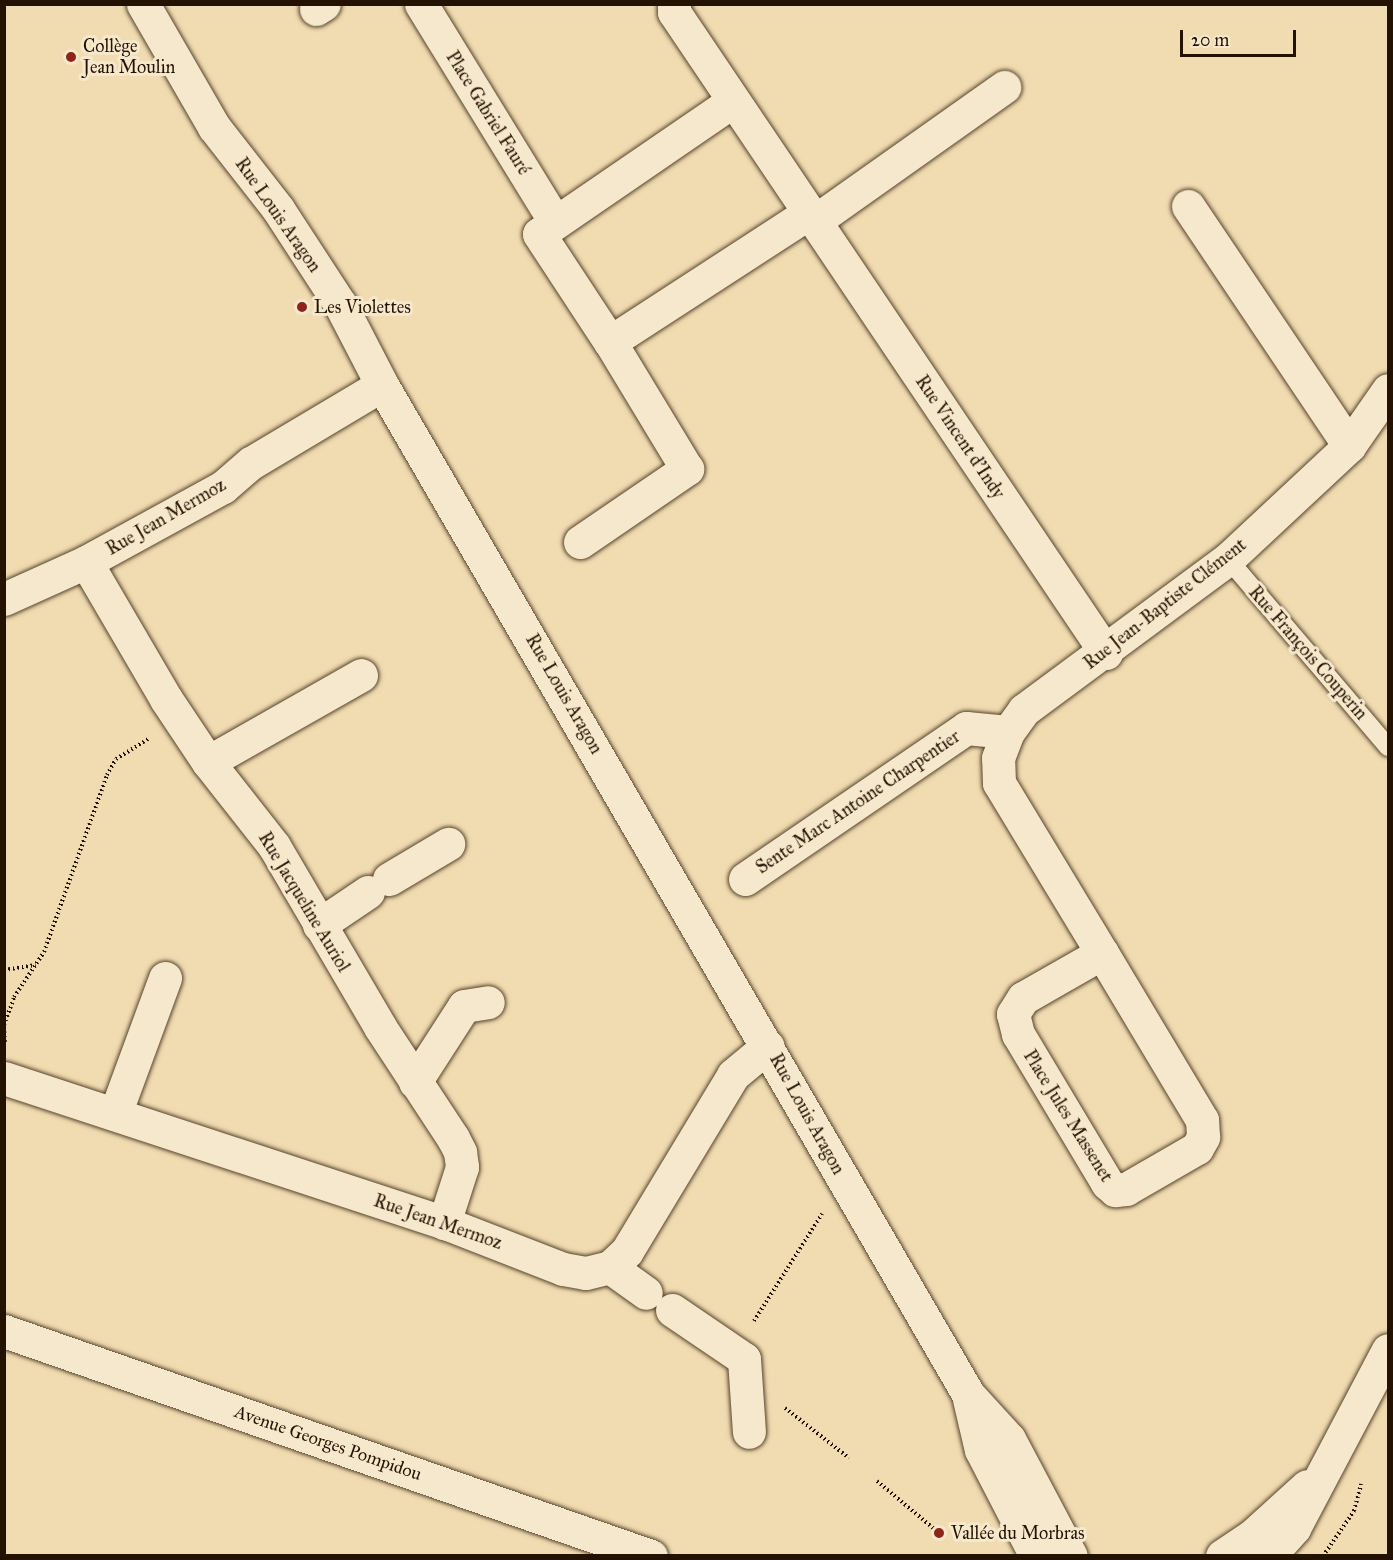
<!DOCTYPE html>
<meta charset="utf-8">
<style>
body{margin:0}
#map{position:relative;width:1393px;height:1560px;overflow:hidden;background:#f1dcb1;font-family:"IM FELL Great Primer",serif}
div>[style]{position:absolute}
.path>*{height:4px;margin-top:-2px;transform-origin:0;background:repeating-linear-gradient(90deg,#241200 0 1.5px,transparent 0 4.5px)}
.roads{filter:drop-shadow(0 0 2px #57442c) drop-shadow(0 0 2px #57442c)}
.lane>*{height:18px;margin:-9px;padding:0 9px;transform-origin:9px;border-radius:9px;background:#f6e8cc}
.street>*{height:33px;margin:-16.5px;padding:0 16.5px;transform-origin:16.5px;border-radius:16.5px;background:#f6e8cc}
.secondary>*{height:33px;margin:-16.5px;padding:0 16.5px;transform-origin:16.5px;border-radius:16.5px;background:#f6e8cc}
.dots>*{width:16px;height:16px;translate:-50% -50%;box-sizing:border-box;border:3px solid #f6e8cc;border-radius:50%}
span{translate:-50% -50%;white-space:nowrap;text-align:center;line-height:1.15;-webkit-text-stroke:6px #f6e8cc;paint-order:stroke}
.poi-label{font-size:18px;color:#241200}
.left{translate:0 -50%;text-align:left}
.street-label{font-size:18px;color:#241200}
.frame{position:absolute;inset:0;border:6px solid #241200;pointer-events:none}
.scale{position:absolute;left:1180px;top:30px;width:116px;height:27px;box-sizing:border-box;border:3px solid #241200;border-top:0;padding-left:8px;font-size:18px;line-height:21px;white-space:nowrap;color:#241200;-webkit-text-stroke:4px #f6e8cc;paint-order:stroke}
</style>
<div id="map">
<div class="path">
<i style="left:4px;top:970px;width:32px;rotate:-9deg"></i>
<i style="left:4px;top:1025px;width:30px;rotate:-70deg"></i>
<i style="left:14px;top:997px;width:54px;rotate:-56.3deg"></i>
<i style="left:44px;top:952px;width:188px;rotate:-70.4deg"></i>
<i style="left:107px;top:775px;width:18px;rotate:-61deg"></i>
<i style="left:116px;top:759px;width:39px;rotate:-32deg"></i>
<i style="left:4px;top:1027px;width:17px;rotate:87deg"></i>
<i style="left:754px;top:1321px;width:127px;rotate:-57.6deg"></i>
<i style="left:785px;top:1408px;width:81px;rotate:38deg"></i>
<i style="left:877px;top:1481px;width:81px;rotate:40deg"></i>
<i style="left:1323px;top:1556px;width:55px;rotate:-55.4deg"></i>
<i style="left:1354px;top:1511px;width:28px;rotate:-75deg"></i>
</div>
<div class="roads">
<div class="lane">
<i style="left:1228px;top:559px;width:247px;rotate:49.6deg"></i>
</div>
<div class="street">
<i style="left:421px;top:4px;width:256px;rotate:58.4deg"></i>
<i style="left:674px;top:4px;width:8px;rotate:90deg"></i>
<i style="left:674px;top:12px;width:773px;rotate:56.02deg"></i>
<i style="left:316px;top:9px;width:9px;rotate:-32deg"></i>
<i style="left:733px;top:101px;width:235px;rotate:145.6deg"></i>
<i style="left:539px;top:234px;width:129px;rotate:56.7deg"></i>
<i style="left:610px;top:342px;width:237px;rotate:-33deg"></i>
<i style="left:1188px;top:206px;width:289px;rotate:56.1deg"></i>
<i style="left:815px;top:221px;width:232px;rotate:-35.3deg"></i>
<i style="left:580px;top:542px;width:130px;rotate:-34.3deg"></i>
<i style="left:687px;top:469px;width:149px;rotate:-121.2deg"></i>
<i style="left:86px;top:562px;width:159px;rotate:59.7deg"></i>
<i style="left:166px;top:699px;width:76px;rotate:56.3deg"></i>
<i style="left:208px;top:762px;width:107px;rotate:51.8deg"></i>
<i style="left:274px;top:846px;width:210px;rotate:59.6deg"></i>
<i style="left:380px;top:1027px;width:133px;rotate:56.7deg"></i>
<i style="left:453px;top:1138px;width:16px;rotate:63deg"></i>
<i style="left:460px;top:1152px;width:15px;rotate:82deg"></i>
<i style="left:462px;top:1167px;width:59px;rotate:107.8deg"></i>
<i style="left:4px;top:599px;width:90px;rotate:-24.3deg"></i>
<i style="left:86px;top:562px;width:156px;rotate:-28.7deg"></i>
<i style="left:223px;top:487px;width:37px;rotate:-41deg"></i>
<i style="left:251px;top:463px;width:152px;rotate:-30.8deg"></i>
<i style="left:208px;top:762px;width:176px;rotate:-29.6deg"></i>
<i style="left:389px;top:879px;width:69px;rotate:-30.7deg"></i>
<i style="left:745px;top:879px;width:268px;rotate:-34.3deg"></i>
<i style="left:966px;top:728px;width:42px;rotate:5.4deg"></i>
<i style="left:319px;top:925px;width:59px;rotate:-34deg"></i>
<i style="left:1102px;top:953px;width:91px;rotate:150.3deg"></i>
<i style="left:1023px;top:998px;width:19px;rotate:122deg"></i>
<i style="left:1013px;top:1014px;width:21px;rotate:76deg"></i>
<i style="left:1018px;top:1034px;width:174px;rotate:59.1deg"></i>
<i style="left:1107px;top:1183px;width:11px;rotate:41deg"></i>
<i style="left:1115px;top:1190px;width:11px;rotate:-5deg"></i>
<i style="left:1126px;top:1189px;width:82px;rotate:-30deg"></i>
<i style="left:1197px;top:1148px;width:13px;rotate:-61deg"></i>
<i style="left:1203px;top:1137px;width:17px;rotate:-93deg"></i>
<i style="left:1202px;top:1120px;width:195px;rotate:-120.9deg"></i>
<i style="left:1102px;top:953px;width:199px;rotate:-121.2deg"></i>
<i style="left:999px;top:783px;width:25px;rotate:-92deg"></i>
<i style="left:998px;top:758px;width:28px;rotate:-69deg"></i>
<i style="left:1008px;top:732px;width:27px;rotate:-54deg"></i>
<i style="left:1024px;top:710px;width:254px;rotate:-36.5deg"></i>
<i style="left:1228px;top:559px;width:166px;rotate:-43deg"></i>
<i style="left:1349px;top:446px;width:68px;rotate:-55.1deg"></i>
<i style="left:4px;top:1078px;width:470px;rotate:18.2deg"></i>
<i style="left:450px;top:1225px;width:121px;rotate:21.3deg"></i>
<i style="left:563px;top:1269px;width:23px;rotate:10deg"></i>
<i style="left:586px;top:1273px;width:25px;rotate:-14deg"></i>
<i style="left:610px;top:1267px;width:23px;rotate:-43deg"></i>
<i style="left:627px;top:1251px;width:205px;rotate:-58.9deg"></i>
<i style="left:733px;top:1075px;width:45px;rotate:-39.6deg"></i>
<i style="left:415px;top:1082px;width:90px;rotate:-57.2deg"></i>
<i style="left:464px;top:1006px;width:24px;rotate:-9deg"></i>
<i style="left:115px;top:1114px;width:145px;rotate:-69.8deg"></i>
<i style="left:610px;top:1267px;width:44px;rotate:35.8deg"></i>
<i style="left:672px;top:1310px;width:87px;rotate:34.2deg"></i>
<i style="left:744px;top:1359px;width:73px;rotate:86.1deg"></i>
</div>
<div class="secondary">
<i style="left:143px;top:4px;width:142px;rotate:60deg"></i>
<i style="left:214px;top:127px;width:104px;rotate:52deg"></i>
<i style="left:278px;top:209px;width:113px;rotate:56.9deg"></i>
<i style="left:340px;top:304px;width:91px;rotate:62.6deg"></i>
<i style="left:382px;top:385px;width:1167px;rotate:59.85deg"></i>
<i style="left:968px;top:1394px;width:61px;rotate:47.7deg"></i>
<i style="left:1009px;top:1439px;width:132px;rotate:62.1deg"></i>
<i style="left:4px;top:1331px;width:685px;rotate:19.18deg"></i>
<i style="left:969px;top:1399px;width:52px;rotate:76.8deg"></i>
<i style="left:981px;top:1450px;width:119px;rotate:62.6deg"></i>
<i style="left:1222px;top:1556px;width:36px;rotate:-34deg"></i>
<i style="left:1252px;top:1536px;width:74px;rotate:-42.3deg"></i>
<i style="left:1269px;top:1556px;width:38px;rotate:-48deg"></i>
<i style="left:1294px;top:1528px;width:201px;rotate:-62.2deg"></i>
</div>
</div>
<div class="dots">
<i style="left:71px;top:57px;background:#8f2418"></i>
<i style="left:302px;top:307px;background:#8f2418"></i>
<i style="left:939px;top:1533px;background:#8f2418"></i>
</div>
<div class="poi-label">
<span class="left" style="left:83px;top:57px">Collège<br>Jean Moulin</span>
<span class="left" style="left:314px;top:307px">Les Violettes</span>
<span class="left" style="left:951px;top:1533px">Vallée du Morbras</span>
</div>
<div class="street-label">
<span style="left:488px;top:113px;rotate:58deg">Place Gabriel Fauré</span>
<span style="left:278px;top:215px;rotate:55deg">Rue Louis Aragon</span>
<span style="left:960px;top:437px;rotate:56deg">Rue Vincent d'Indy</span>
<span style="left:166px;top:517px;rotate:-30deg">Rue Jean Mermoz</span>
<span style="left:1165px;top:604px;rotate:-38deg">Rue Jean-Baptiste Clément</span>
<span style="left:1308px;top:653px;rotate:49deg">Rue François Couperin</span>
<span style="left:564px;top:694px;rotate:60deg">Rue Louis Aragon</span>
<span style="left:858px;top:802px;rotate:-34deg">Sente Marc Antoine Charpentier</span>
<span style="left:304px;top:902px;rotate:59deg">Rue Jacqueline Auriol</span>
<span style="left:807px;top:1114px;rotate:61deg">Rue Louis Aragon</span>
<span style="left:1068px;top:1116px;rotate:58deg">Place Jules Massenet</span>
<span style="left:438px;top:1222px;rotate:19deg">Rue Jean Mermoz</span>
<span style="left:328px;top:1443px;rotate:19deg">Avenue Georges Pompidou</span>
</div>
<div class="frame"></div>
<div class="scale">20 m</div>
</div>
